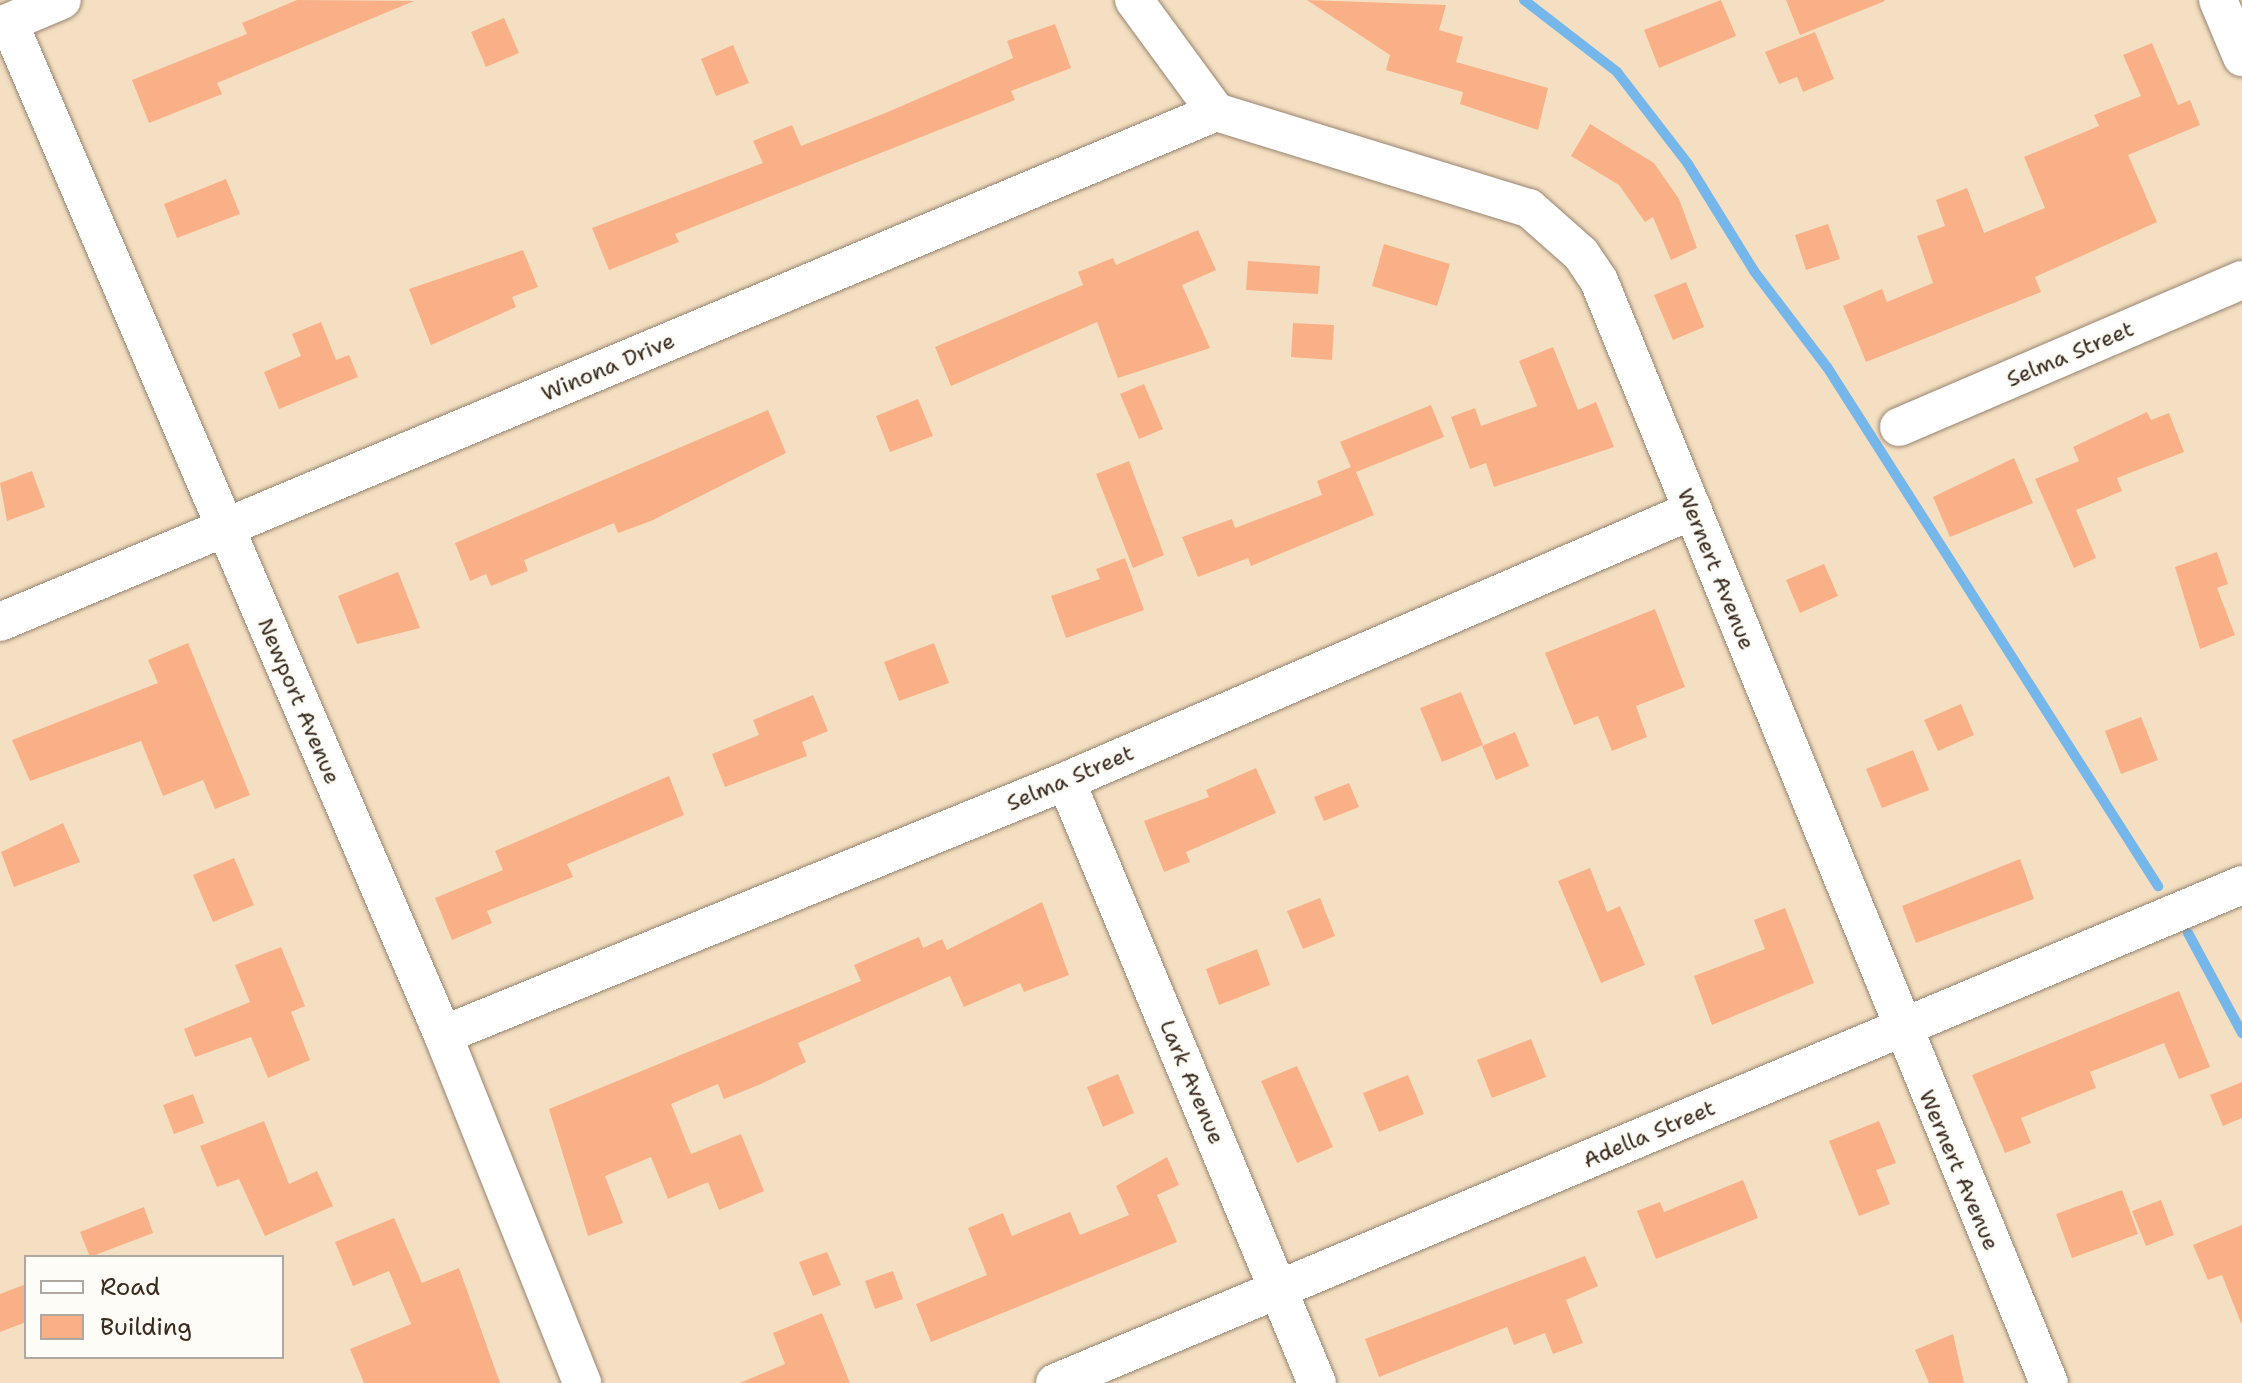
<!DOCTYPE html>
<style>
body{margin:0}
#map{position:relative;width:2242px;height:1383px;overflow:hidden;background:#f4dfc2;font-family:"Shantell Sans",sans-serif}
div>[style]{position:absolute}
.stream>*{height:10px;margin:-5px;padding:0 5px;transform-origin:5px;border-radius:5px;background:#75b7ea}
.building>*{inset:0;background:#fab087}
.roads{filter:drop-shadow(0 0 2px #988470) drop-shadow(0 0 2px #988470)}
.minor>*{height:38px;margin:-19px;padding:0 19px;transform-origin:19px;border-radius:19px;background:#fff}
span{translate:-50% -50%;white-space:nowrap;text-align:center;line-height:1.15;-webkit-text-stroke:6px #fdfcf7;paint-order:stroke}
.street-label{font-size:22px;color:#3b2a1e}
.legend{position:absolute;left:24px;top:1255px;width:260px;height:104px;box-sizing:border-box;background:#fdfcf7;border:2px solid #afa8a0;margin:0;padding:10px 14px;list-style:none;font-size:24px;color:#3b2a1e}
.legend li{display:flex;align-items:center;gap:16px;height:40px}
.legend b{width:40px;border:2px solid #afa8a0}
</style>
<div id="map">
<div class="stream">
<i style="left:1524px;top:0;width:118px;rotate:37.7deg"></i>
<i style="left:1617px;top:72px;width:116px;rotate:52.3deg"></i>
<i style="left:1688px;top:164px;width:126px;rotate:58.3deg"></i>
<i style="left:1754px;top:271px;width:121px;rotate:52.8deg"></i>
<i style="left:1827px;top:367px;width:616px;rotate:57.47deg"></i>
<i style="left:2188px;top:933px;width:114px;rotate:61.6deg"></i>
</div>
<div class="building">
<i style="clip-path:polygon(297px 0,414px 1px,217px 83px,222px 94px,149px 123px,132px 80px,247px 34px,242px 23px)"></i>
<i style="clip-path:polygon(1307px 0,1446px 5px,1439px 30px,1463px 37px,1456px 62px,1548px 88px,1538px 130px,1460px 104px,1463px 92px,1386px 70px,1390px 55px)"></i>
<i style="clip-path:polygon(1721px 0,1736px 36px,1659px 68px,1644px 30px)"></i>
<i style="clip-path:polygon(1786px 0,1884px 0,1885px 1px,1800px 35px)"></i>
<i style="clip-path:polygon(504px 18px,519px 53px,486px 67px,471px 32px)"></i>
<i style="clip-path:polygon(1055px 24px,1071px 68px,1011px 91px,1015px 100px,675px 234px,679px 242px,609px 270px,592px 228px,763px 163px,753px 141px,792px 125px,801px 146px,883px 114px,1013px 58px,1007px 41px)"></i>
<i style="clip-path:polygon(1815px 32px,1834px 79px,1803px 92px,1797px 77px,1779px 84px,1765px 52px)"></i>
<i style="clip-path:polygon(2152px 43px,2178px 105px,2190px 100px,2200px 125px,2128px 155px,2157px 222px,2035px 277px,2041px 292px,1866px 362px,1843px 306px,1882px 289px,1887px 302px,1933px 283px,1917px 236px,1945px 226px,1936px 200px,1967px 188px,1984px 233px,2045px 208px,2024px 157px,2099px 126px,2094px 115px,2141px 96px,2123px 55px)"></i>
<i style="clip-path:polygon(733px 45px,749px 83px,716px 96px,701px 59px)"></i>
<i style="clip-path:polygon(1590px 124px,1654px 163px,1679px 199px,1697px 248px,1671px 260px,1653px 217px,1645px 222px,1619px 185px,1571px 156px)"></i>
<i style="clip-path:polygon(226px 179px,240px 214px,177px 238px,164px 204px)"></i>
<i style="clip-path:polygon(1828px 224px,1840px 259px,1806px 270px,1795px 235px)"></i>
<i style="clip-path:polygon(1198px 230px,1216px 270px,1182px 285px,1210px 348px,1118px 378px,1097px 322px,951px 386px,935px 347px,1083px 285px,1078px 272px,1113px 258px,1116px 265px)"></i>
<i style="clip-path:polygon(1384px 244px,1450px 264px,1437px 306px,1372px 286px)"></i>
<i style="clip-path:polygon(523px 250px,538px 287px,512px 297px,516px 307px,431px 345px,409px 289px)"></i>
<i style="clip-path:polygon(1248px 261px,1320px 266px,1318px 294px,1246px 290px)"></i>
<i style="clip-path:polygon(1686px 282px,1704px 327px,1673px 340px,1654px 295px)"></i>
<i style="clip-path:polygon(321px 322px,336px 360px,349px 355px,358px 377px,279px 409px,264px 372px,301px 356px,292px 334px)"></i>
<i style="clip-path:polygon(1293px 323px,1334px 325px,1332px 360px,1291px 357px)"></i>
<i style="clip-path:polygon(1553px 347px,1578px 410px,1596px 402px,1614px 447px,1494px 487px,1486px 463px,1470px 469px,1451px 417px,1475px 408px,1481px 426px,1537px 406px,1519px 361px)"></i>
<i style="clip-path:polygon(1144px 384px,1163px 429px,1139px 439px,1120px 394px)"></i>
<i style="clip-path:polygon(918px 399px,933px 436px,890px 452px,876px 416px)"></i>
<i style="clip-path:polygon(1431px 405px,1444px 437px,1356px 472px,1374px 515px,1251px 566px,1248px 558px,1198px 577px,1182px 537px,1232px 519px,1235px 528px,1322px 495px,1317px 481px,1351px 467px,1340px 442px)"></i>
<i style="clip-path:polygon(768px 410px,786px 453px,651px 521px,618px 533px,614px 523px,524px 560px,528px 571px,491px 586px,486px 574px,470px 581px,455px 543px)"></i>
<i style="clip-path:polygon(2147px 412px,2151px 420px,2169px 413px,2184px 452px,2117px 478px,2122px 491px,2076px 510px,2096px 558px,2074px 568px,2035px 479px,2079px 461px,2073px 447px)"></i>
<i style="clip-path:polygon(2014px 458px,2033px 503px,1950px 537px,1933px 497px)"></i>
<i style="clip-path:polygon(1129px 461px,1164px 555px,1133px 568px,1096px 474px)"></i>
<i style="clip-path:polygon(32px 471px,45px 507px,7px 521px,0 483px)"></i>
<i style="clip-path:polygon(2217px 552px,2228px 584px,2217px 588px,2235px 635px,2200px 649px,2175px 567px)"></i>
<i style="clip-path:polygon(1125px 558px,1144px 610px,1066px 638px,1051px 596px,1100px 579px,1096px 569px)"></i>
<i style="clip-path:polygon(1824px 564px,1838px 596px,1800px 613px,1786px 580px)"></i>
<i style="clip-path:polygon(398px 572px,420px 628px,357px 644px,338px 596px)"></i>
<i style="clip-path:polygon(1655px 609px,1685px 687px,1636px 706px,1647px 737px,1612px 751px,1598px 716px,1574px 725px,1545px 653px)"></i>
<i style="clip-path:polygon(188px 643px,250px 795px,215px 809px,203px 780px,163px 796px,141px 741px,30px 781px,12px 740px,158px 683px,148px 660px)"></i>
<i style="clip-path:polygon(934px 643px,949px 683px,899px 701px,884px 662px)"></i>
<i style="clip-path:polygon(1461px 692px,1483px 745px,1442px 762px,1420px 708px)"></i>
<i style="clip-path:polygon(813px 695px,828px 731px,802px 742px,807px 756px,725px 787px,712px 754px,759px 735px,753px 720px)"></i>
<i style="clip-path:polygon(1961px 704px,1974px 735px,1938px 751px,1924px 720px)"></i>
<i style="clip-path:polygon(2141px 717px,2158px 760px,2121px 774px,2105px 731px)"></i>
<i style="clip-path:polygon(1515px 732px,1529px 766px,1496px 780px,1482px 746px)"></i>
<i style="clip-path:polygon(1913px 750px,1929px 790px,1882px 808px,1866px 769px)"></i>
<i style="clip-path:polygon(1256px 768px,1276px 813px,1186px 852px,1190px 862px,1164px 872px,1144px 821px,1209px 797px,1206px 790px)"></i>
<i style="clip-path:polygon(669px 776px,684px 815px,567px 864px,573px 877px,487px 911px,492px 923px,452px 940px,435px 898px,503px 870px,495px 851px)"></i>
<i style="clip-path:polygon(1349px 783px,1359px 807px,1324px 821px,1314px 797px)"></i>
<i style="clip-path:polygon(63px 823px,80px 862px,14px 887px,1px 852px)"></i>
<i style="clip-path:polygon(234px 858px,254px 905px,213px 922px,193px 875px)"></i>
<i style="clip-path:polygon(2020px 859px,2034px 899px,1916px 943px,1902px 906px)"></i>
<i style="clip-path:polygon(1590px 868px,1607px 912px,1620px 906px,1645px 965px,1601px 983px,1558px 881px)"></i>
<i style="clip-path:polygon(1320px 898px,1335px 936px,1303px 949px,1287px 911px)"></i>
<i style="clip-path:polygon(1042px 902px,1069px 975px,1024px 992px,1020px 983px,964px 1007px,950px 976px,798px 1043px,806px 1062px,761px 1084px,724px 1099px,718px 1084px,671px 1104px,691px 1154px,741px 1134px,764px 1191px,719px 1210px,708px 1182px,668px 1199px,651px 1157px,605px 1176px,623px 1223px,588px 1236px,549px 1109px,861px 981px,854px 965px,919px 937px,923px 948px,942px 939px,947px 950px)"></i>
<i style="clip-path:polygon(1785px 908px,1814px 983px,1712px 1025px,1694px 976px,1765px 949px,1754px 920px)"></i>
<i style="clip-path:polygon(281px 947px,305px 1006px,291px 1012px,310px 1060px,268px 1078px,251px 1037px,195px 1057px,184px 1029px,250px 1002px,235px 965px)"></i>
<i style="clip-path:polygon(1257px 949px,1270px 985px,1219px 1005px,1206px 969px)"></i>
<i style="clip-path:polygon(2179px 991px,2210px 1067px,2179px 1079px,2164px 1043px,2090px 1072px,2096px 1088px,2021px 1118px,2031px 1143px,2005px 1153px,1972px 1075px)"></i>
<i style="clip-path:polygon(1531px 1039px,1546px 1077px,1492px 1098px,1477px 1060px)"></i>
<i style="clip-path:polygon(1297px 1066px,1333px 1147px,1297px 1163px,1261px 1081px)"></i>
<i style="clip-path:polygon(1118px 1074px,1134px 1113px,1103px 1127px,1087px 1087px)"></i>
<i style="clip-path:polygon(1408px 1075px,1424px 1114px,1379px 1132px,1363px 1093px)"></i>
<i style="clip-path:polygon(2242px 1082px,2242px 1118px,2223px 1126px,2210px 1095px)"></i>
<i style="clip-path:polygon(193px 1094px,204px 1123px,174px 1134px,163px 1105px)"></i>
<i style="clip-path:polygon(264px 1121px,289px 1184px,317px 1171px,333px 1206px,265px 1236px,239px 1179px,217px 1187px,200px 1146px)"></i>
<i style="clip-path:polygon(1879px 1121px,1896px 1163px,1876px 1170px,1890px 1204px,1859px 1216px,1829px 1141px)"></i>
<i style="clip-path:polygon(1167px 1157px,1179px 1185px,1157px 1195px,1177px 1242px,931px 1342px,916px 1304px,987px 1275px,968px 1228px,1003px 1213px,1012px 1236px,1070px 1212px,1080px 1235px,1129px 1215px,1116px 1186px)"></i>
<i style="clip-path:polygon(1743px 1180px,1758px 1218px,1656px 1259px,1637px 1211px,1660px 1202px,1664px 1212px)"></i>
<i style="clip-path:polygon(2122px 1190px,2138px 1234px,2072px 1258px,2056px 1214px)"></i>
<i style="clip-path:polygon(2161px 1200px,2174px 1235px,2146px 1246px,2132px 1211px)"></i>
<i style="clip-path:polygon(144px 1207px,153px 1233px,90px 1257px,80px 1232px)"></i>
<i style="clip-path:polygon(394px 1218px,422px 1283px,459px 1268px,500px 1383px,364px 1383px,350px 1349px,411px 1324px,389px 1271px,353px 1286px,335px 1242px)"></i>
<i style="clip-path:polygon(2242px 1225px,2242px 1322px,2241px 1323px,2222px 1275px,2208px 1280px,2193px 1245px)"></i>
<i style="clip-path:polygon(827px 1252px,841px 1285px,813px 1296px,799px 1262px)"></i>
<i style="clip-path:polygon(1585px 1256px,1598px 1286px,1566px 1300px,1583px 1343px,1553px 1354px,1545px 1333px,1514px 1345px,1507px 1327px,1379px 1377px,1365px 1339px)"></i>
<i style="clip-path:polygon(893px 1271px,903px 1299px,875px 1309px,865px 1281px)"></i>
<i style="clip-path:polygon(26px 1284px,26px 1322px,0 1332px,0 1294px)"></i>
<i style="clip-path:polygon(822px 1313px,850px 1383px,740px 1383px,785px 1364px,773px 1333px)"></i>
<i style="clip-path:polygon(1953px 1334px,1964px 1383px,1929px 1383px,1915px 1350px)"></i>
</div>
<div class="roads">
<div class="minor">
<i style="left:1134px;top:0;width:139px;rotate:53.8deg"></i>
<i style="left:1216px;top:112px;width:327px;rotate:17.1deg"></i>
<i style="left:1529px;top:208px;width:69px;rotate:41.5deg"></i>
<i style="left:1581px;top:254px;width:32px;rotate:56deg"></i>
<i style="left:1599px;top:281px;width:1190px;rotate:67.79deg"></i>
<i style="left:2218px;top:0;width:62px;rotate:67.2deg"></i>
<i style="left:9px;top:23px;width:1101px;rotate:66.79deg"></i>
<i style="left:443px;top:1035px;width:375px;rotate:68.2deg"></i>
<i style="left:0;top:26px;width:67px;rotate:-22.8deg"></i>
<i style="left:1899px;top:427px;width:373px;rotate:-23.2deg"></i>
<i style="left:0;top:622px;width:1319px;rotate:-22.75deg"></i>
<i style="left:1066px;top:781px;width:652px;rotate:67.37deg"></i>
<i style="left:443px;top:1035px;width:673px;rotate:-22.18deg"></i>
<i style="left:1066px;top:781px;width:683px;rotate:-23.37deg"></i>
<i style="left:1055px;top:1383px;width:1287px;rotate:-22.76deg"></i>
</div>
</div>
<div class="street-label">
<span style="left:2070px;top:354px;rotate:-23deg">Selma Street</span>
<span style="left:608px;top:367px;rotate:-23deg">Winona Drive</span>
<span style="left:1716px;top:569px;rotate:68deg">Wernert Avenue</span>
<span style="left:299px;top:701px;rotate:67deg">Newport Avenue</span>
<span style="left:1070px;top:778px;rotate:-23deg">Selma Street</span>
<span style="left:1192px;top:1082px;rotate:67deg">Lark Avenue</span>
<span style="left:1649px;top:1134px;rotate:-23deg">Adella Street</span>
<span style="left:1959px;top:1170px;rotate:67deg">Wernert Avenue</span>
</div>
<ul class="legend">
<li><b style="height:10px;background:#fff"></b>Road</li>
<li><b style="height:22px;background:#fab087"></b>Building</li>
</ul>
</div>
